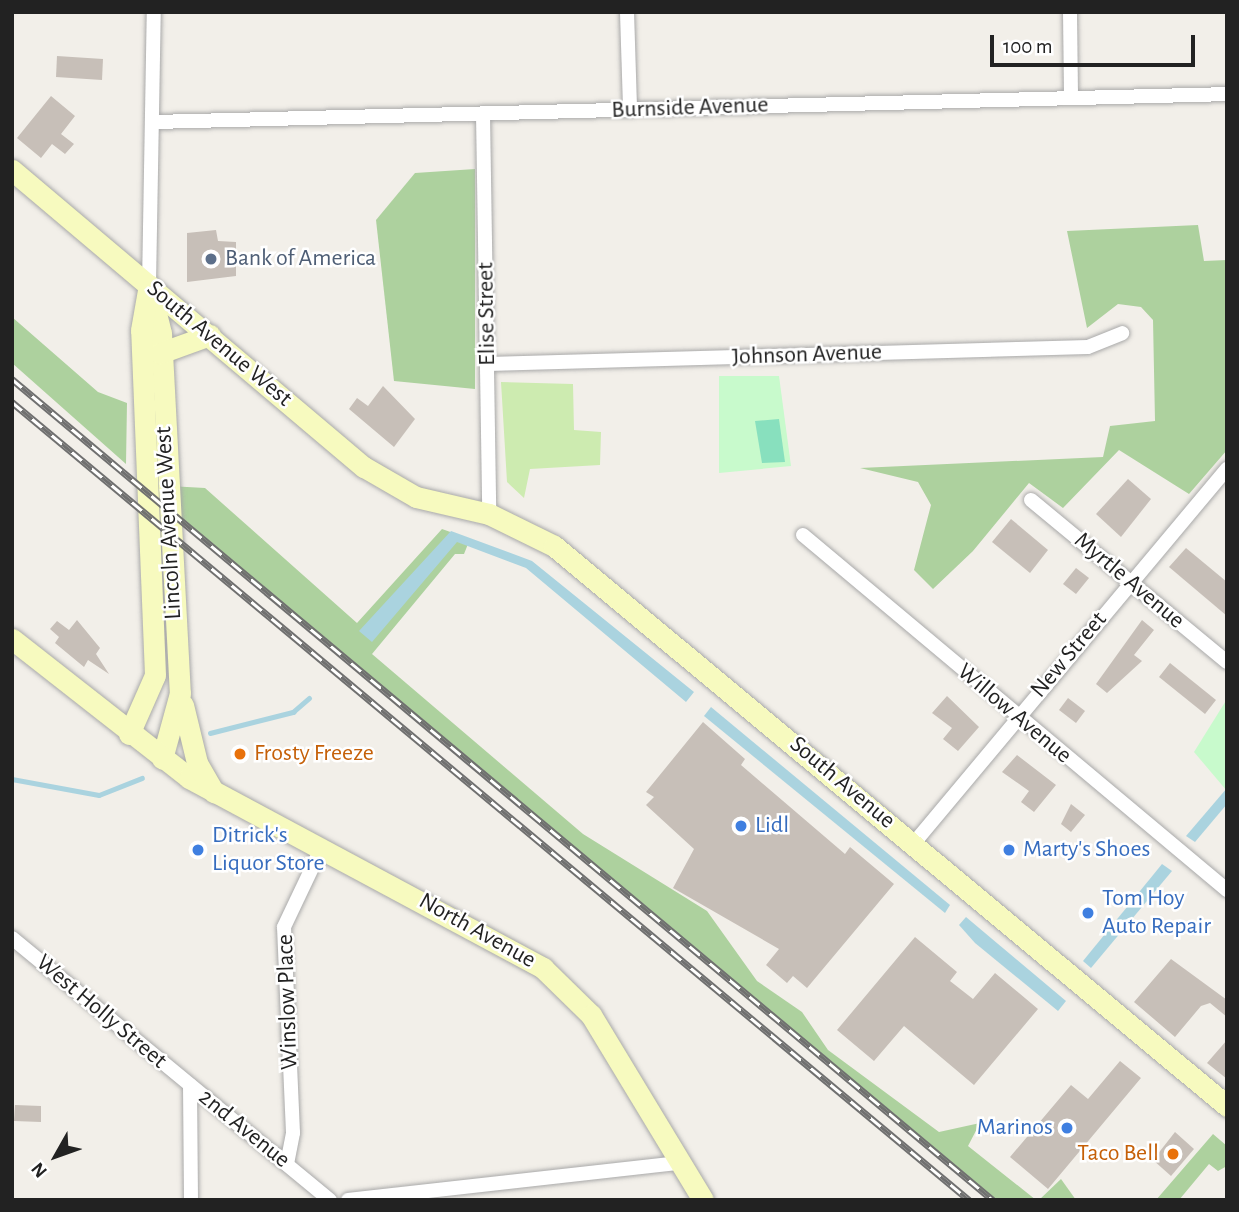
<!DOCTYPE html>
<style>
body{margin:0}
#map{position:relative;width:1239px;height:1212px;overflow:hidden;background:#f2efe9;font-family:"Alegreya Sans",sans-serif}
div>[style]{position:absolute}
.grass>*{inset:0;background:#cdebb0}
.forest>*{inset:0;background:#add19e}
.park>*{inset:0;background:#c8facc}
.pitch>*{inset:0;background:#88e0be}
.water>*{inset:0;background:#aad3df}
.stream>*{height:4.5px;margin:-2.25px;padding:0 2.25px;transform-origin:2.25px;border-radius:2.25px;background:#aad3df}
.building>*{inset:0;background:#c7bfb8}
.roads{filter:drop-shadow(0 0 2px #a9a9a9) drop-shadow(0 0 2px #a9a9a9)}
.street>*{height:14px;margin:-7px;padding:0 7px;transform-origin:7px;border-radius:7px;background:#fff}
.secondary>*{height:21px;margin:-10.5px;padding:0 10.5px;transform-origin:10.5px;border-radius:10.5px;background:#f7fabf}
.rail>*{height:7px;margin-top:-3.5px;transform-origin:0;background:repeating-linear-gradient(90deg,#fff 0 13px,#707070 0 26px);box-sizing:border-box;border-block:2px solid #707070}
.dots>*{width:19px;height:19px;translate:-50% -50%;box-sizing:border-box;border:4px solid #fff;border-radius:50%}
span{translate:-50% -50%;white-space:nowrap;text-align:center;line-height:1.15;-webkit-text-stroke:5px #fff;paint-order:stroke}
.street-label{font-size:24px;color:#222}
.service-label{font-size:24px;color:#4e5e75}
.left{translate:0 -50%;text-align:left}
.food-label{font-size:24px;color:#c56008}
.right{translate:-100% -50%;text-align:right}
.shop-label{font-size:24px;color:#366cbe}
.frame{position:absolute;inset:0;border:14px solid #222;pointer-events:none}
.north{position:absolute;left:21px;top:1121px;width:70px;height:70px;-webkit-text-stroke:5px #fff;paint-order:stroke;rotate:230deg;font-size:19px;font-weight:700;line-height:28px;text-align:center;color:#222}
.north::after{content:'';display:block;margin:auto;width:24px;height:32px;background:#222;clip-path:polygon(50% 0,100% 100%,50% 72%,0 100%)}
.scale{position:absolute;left:990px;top:35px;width:205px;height:32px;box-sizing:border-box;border:4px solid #222;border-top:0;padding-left:9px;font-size:21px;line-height:24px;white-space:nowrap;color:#222;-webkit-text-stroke:5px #fff;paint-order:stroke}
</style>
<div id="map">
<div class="grass">
<i style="clip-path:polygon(501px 382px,573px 384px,574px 430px,601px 432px,600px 465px,530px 469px,524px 498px,507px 482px)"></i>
</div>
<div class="forest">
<i style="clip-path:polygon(475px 169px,475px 389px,394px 381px,376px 220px,415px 173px)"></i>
<i style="clip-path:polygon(1198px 225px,1204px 261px,1227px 260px,1227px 450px,1189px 494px,1119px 450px,1063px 508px,1029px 483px,973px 551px,933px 589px,914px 570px,931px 505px,918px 482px,860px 468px,1103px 457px,1110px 426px,1155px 421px,1153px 320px,1141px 307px,1118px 304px,1087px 328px,1067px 231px)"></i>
<i style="clip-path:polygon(12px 317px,98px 392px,127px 403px,126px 464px,12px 363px)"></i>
<i style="clip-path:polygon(169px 486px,205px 488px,357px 623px,442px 529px,470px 539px,464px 554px,455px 554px,372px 654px,583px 834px,707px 911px,757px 981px,802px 1012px,828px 1050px,939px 1132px,980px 1123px,968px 1146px,1036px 1200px,994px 1200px,166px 508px)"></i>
<i style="clip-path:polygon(1213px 1134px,1227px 1146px,1227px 1166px,1218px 1171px,1209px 1164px,1179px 1200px,1156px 1200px)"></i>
<i style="clip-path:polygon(1061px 1179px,1076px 1200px,1039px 1200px)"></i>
</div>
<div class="park">
<i style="clip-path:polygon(719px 376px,779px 376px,791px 466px,719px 473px)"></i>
<i style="clip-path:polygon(1227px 699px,1227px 791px,1194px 752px)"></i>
</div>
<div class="pitch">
<i style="clip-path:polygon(779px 419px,785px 462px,762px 463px,755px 421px)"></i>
</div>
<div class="water">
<i style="clip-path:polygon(451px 531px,532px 561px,694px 692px,686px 702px,526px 568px,457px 542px,372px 642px,359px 631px)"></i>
<i style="clip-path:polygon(711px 707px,950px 905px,945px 913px,704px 716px)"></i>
<i style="clip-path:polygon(1227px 788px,1227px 804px,1195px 842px,1186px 836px)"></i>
<i style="clip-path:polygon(1162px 864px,1172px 871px,1091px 968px,1083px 961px)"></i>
<i style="clip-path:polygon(966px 917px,1066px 1001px,1058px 1011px,975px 943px,959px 925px)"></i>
</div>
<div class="stream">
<i style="left:210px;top:733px;width:86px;rotate:-14.2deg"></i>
<i style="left:293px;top:712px;width:21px;rotate:-41deg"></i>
<i style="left:12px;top:779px;width:88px;rotate:10.4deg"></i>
<i style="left:99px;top:795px;width:46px;rotate:-21.6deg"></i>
</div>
<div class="building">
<i style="clip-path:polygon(57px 56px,103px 59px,102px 80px,56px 77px)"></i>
<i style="clip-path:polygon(51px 96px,75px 116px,61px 134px,74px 144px,65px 154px,52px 144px,41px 158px,17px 138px)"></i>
<i style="clip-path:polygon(216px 230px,218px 241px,236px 242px,236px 276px,187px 282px,187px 233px)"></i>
<i style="clip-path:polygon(383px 386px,415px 419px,394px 447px,349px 409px,357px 398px,368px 406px)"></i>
<i style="clip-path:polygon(1128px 479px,1151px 499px,1121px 537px,1096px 514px)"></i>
<i style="clip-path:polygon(1011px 519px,1048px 550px,1030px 573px,992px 542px)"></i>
<i style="clip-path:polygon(1186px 548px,1227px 582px,1227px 616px,1169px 567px)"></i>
<i style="clip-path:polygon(1076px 568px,1089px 578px,1076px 594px,1063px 584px)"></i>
<i style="clip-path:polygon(77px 620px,100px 648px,96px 654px,109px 674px,88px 660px,84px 667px,55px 643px,59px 637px,50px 629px,57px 621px,69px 630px)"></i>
<i style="clip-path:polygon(1142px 620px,1154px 630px,1134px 655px,1142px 661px,1107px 693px,1096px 684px)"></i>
<i style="clip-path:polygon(1170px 663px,1216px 700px,1205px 714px,1159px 677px)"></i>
<i style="clip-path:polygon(947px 696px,979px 727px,958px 751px,943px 739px,952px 728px,932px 713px)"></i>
<i style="clip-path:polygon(1068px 698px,1085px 711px,1076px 723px,1059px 710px)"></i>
<i style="clip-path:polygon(703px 722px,745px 759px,741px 765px,845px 854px,850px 847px,894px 884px,807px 988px,793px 976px,787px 983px,766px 965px,779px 949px,673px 888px,694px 849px,646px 805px,654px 797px,646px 792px)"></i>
<i style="clip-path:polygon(1017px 755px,1056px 785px,1034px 812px,1021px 802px,1029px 791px,1002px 772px)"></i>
<i style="clip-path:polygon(1071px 804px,1085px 815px,1071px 832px,1061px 824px)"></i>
<i style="clip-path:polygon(915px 937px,957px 972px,950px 981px,973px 999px,995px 973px,1038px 1009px,974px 1085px,904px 1026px,874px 1061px,837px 1030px)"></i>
<i style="clip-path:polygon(1171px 959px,1227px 1000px,1227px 1017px,1210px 1003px,1201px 1006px,1175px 1037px,1134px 1002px)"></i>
<i style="clip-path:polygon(1227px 1040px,1227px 1079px,1207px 1063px)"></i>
<i style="clip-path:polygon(1120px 1061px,1141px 1078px,1048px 1189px,1010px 1157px,1071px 1085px,1088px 1099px)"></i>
<i style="clip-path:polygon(15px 1105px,41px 1106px,41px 1122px,14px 1121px)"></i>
<i style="clip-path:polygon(1175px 1132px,1194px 1149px,1171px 1176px,1153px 1160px)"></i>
</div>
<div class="roads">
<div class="street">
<i style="left:627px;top:12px;width:98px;rotate:88.2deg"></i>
<i style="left:1070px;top:12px;width:84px;rotate:89.3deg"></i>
<i style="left:483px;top:114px;width:400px;rotate:89.1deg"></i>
<i style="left:154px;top:122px;width:1073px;rotate:-1.49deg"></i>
<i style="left:149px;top:285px;width:273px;rotate:-89deg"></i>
<i style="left:488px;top:364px;width:600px;rotate:-1.62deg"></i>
<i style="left:1088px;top:347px;width:37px;rotate:-22deg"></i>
<i style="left:1031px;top:500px;width:254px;rotate:39.6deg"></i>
<i style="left:803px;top:535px;width:553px;rotate:39.94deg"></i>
<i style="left:914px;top:843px;width:488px;rotate:-50.1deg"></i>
<i style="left:12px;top:938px;width:412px;rotate:39.5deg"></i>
<i style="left:190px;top:1085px;width:115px;rotate:89.5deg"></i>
<i style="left:287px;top:1164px;width:32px;rotate:-79deg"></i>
<i style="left:293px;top:1133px;width:206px;rotate:-92.5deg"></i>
<i style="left:284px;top:927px;width:89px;rotate:-64.6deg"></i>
<i style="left:348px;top:1200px;width:333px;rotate:-6.4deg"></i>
</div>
<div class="secondary">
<i style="left:12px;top:170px;width:461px;rotate:40.2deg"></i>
<i style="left:364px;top:467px;width:60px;rotate:30deg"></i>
<i style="left:416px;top:497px;width:75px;rotate:13.1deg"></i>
<i style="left:489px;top:514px;width:72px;rotate:26.2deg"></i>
<i style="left:554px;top:546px;width:876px;rotate:39.76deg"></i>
<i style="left:149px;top:285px;width:49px;rotate:76deg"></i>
<i style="left:161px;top:333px;width:361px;rotate:87deg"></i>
<i style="left:180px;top:693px;width:68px;rotate:105.3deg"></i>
<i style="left:160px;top:353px;width:53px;rotate:-19.8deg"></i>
<i style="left:12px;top:639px;width:225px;rotate:38.1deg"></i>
<i style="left:189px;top:778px;width:402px;rotate:28.2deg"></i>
<i style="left:543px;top:968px;width:67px;rotate:44.4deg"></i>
<i style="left:591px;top:1015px;width:216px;rotate:58.8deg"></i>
<i style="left:183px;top:705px;width:60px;rotate:76.4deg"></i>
<i style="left:197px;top:763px;width:34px;rotate:60deg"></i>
<i style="left:129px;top:734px;width:64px;rotate:-66.2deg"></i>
<i style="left:155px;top:675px;width:345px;rotate:-92.3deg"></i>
<i style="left:141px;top:330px;width:39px;rotate:-80deg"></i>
</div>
</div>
<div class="rail">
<i style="left:12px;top:379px;width:1279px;rotate:39.93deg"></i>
<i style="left:12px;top:402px;width:1246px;rotate:39.82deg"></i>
</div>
<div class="dots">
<i style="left:211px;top:259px;background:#5c6f8a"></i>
<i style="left:240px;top:754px;background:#e8710a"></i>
<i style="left:741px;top:826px;background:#3f7fe0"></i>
<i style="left:198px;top:850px;background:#3f7fe0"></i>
<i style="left:1009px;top:850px;background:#3f7fe0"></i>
<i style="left:1088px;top:913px;background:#3f7fe0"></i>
<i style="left:1067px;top:1128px;background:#3f7fe0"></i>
<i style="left:1173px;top:1154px;background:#e8710a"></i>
</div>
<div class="street-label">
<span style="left:690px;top:108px;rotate:-2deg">Burnside Avenue</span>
<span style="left:487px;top:314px;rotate:-91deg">Elise Street</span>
<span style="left:219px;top:344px;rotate:40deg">South Avenue West</span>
<span style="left:807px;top:355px;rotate:-2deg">Johnson Avenue</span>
<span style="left:169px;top:523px;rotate:-93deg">Lincoln Avenue West</span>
<span style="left:1129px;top:581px;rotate:40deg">Myrtle Avenue</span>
<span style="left:1069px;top:655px;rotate:-50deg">New Street</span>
<span style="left:1014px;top:714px;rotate:40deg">Willow Avenue</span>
<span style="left:842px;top:783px;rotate:40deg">South Avenue</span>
<span style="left:477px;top:931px;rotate:29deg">North Avenue</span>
<span style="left:288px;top:1002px;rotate:-92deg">Winslow Place</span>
<span style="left:101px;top:1012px;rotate:40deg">West Holly Street</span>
<span style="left:244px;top:1129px;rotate:39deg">2nd Avenue</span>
</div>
<div class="service-label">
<span class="left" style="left:225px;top:259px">Bank of America</span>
</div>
<div class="food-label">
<span class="left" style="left:254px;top:754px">Frosty Freeze</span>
<span class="right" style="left:1159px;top:1154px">Taco Bell</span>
</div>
<div class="shop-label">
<span class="left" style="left:755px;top:826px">Lidl</span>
<span class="left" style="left:212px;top:850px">Ditrick's<br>Liquor Store</span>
<span class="left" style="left:1023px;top:850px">Marty's Shoes</span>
<span class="left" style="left:1102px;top:913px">Tom Hoy<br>Auto Repair</span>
<span class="right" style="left:1053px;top:1128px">Marinos</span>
</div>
<div class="frame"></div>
<div class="north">N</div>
<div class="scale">100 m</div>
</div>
